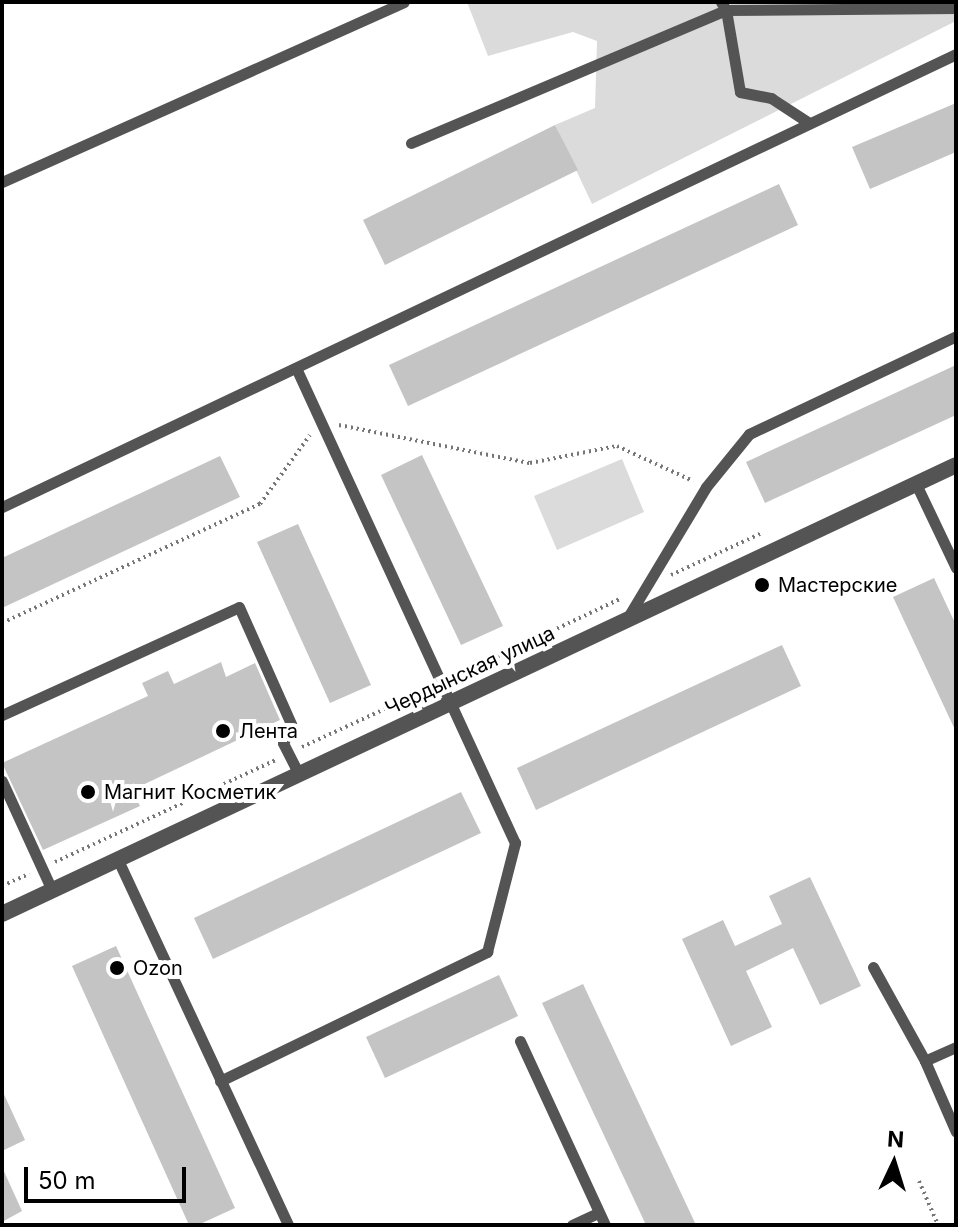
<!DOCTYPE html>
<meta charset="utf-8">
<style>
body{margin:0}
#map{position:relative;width:958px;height:1227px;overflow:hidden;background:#fff;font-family:Inter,sans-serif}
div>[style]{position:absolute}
.green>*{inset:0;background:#dbdbdb}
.building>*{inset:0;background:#c4c4c4}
.path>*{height:4px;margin-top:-2px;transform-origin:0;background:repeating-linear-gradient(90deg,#767676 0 2px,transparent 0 6px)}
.service>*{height:11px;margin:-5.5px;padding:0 5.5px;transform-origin:5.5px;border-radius:5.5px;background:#545454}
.minor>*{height:16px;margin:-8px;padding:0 8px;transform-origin:8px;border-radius:8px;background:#545454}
.dots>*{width:22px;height:22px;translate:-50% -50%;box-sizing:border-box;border:4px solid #fff;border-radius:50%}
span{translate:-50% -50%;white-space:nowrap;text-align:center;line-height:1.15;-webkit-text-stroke:8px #fff;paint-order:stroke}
.poi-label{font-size:20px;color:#000}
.left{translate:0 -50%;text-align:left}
.street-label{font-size:20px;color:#000}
.frame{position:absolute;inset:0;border:4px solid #000;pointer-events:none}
.north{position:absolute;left:854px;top:1123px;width:80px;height:80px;-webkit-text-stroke:6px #fff;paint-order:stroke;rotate:4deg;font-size:22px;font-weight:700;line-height:32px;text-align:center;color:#000}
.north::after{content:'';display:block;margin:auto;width:28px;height:36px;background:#000;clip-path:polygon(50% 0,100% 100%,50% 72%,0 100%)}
.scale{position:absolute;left:24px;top:1167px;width:162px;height:36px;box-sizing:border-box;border:4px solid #000;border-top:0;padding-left:10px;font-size:24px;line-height:28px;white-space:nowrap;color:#000;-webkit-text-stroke:6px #fff;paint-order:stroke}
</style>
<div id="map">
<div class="green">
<i style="clip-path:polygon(467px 2px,956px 2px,956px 21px,592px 204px,555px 125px,595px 108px,597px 41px,573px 32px,488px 56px)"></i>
<i style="clip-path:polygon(622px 459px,644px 512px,557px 550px,534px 496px)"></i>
</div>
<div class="building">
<i style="clip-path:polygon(956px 103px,956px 152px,870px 189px,852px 147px)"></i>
<i style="clip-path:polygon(555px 125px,578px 170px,385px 265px,363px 220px)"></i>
<i style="clip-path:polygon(779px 184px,798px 225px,408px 406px,389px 365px)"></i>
<i style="clip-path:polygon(956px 365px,956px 415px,765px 503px,746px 462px)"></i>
<i style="clip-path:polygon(422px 455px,503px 626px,461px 645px,381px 475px)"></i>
<i style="clip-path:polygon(220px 456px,240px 497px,2px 608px,2px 558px)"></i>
<i style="clip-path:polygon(298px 524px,371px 685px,330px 703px,257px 542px)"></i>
<i style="clip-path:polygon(934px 578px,956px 625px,956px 732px,893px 597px)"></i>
<i style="clip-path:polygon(782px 645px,801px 686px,536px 810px,517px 768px)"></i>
<i style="clip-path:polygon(221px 662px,226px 677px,255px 663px,280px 720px,132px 790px,140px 806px,43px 850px,2px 763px,148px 696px,142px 683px,168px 671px,174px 684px)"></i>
<i style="clip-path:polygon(461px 792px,481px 833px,213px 959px,194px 918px)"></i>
<i style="clip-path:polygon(810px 877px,861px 986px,820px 1005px,793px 948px,746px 971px,772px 1027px,731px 1046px,682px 939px,723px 920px,735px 946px,782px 924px,769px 896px)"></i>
<i style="clip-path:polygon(116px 946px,235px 1208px,198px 1225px,189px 1225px,72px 966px)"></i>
<i style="clip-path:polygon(499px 975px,518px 1016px,385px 1078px,366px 1037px)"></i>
<i style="clip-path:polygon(583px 984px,696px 1225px,646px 1225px,542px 1003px)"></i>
<i style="clip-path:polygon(2px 1090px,25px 1140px,2px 1151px)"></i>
<i style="clip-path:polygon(2px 1167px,22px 1211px,2px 1222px)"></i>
</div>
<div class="path">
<i style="left:339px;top:425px;width:195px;rotate:11.3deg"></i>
<i style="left:530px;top:463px;width:89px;rotate:-11.1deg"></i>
<i style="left:617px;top:446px;width:84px;rotate:24.7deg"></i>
<i style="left:671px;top:575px;width:100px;rotate:-24.8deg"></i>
<i style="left:2px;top:623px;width:284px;rotate:-24.8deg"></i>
<i style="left:260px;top:504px;width:85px;rotate:-54.1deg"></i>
<i style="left:454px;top:677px;width:183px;rotate:-25.2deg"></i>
<i style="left:302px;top:747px;width:139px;rotate:-24.7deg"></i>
<i style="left:55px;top:862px;width:243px;rotate:-24.8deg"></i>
<i style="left:2px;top:886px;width:30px;rotate:-24deg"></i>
<i style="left:919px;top:1181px;width:48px;rotate:66.6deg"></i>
</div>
<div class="service">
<i style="left:721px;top:2px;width:9px;rotate:58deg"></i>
<i style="left:726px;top:10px;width:230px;rotate:-0.5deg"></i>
<i style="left:411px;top:143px;width:342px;rotate:-22.9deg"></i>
<i style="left:726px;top:10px;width:83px;rotate:80.3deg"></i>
<i style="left:740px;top:92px;width:32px;rotate:11deg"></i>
<i style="left:771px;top:98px;width:45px;rotate:33.3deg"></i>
<i style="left:2px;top:182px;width:440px;rotate:-24.1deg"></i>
<i style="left:916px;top:484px;width:93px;rotate:64.5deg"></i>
<i style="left:2px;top:507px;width:1056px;rotate:-25.4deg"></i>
<i style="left:625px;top:622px;width:157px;rotate:-59deg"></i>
<i style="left:706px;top:487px;width:68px;rotate:-50.9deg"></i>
<i style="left:749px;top:434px;width:229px;rotate:-25.3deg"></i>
<i style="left:2px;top:715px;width:260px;rotate:-24.5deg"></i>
<i style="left:239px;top:607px;width:130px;rotate:66deg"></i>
<i style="left:292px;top:726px;width:19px;rotate:118deg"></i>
<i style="left:283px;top:743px;width:35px;rotate:63deg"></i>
<i style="left:2px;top:781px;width:120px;rotate:65.4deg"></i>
<i style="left:118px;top:860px;width:403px;rotate:65deg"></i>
<i style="left:873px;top:967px;width:107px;rotate:61deg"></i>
<i style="left:520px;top:1041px;width:203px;rotate:65.2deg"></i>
<i style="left:956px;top:1047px;width:34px;rotate:156deg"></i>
<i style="left:925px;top:1061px;width:77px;rotate:66.4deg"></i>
<i style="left:220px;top:1081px;width:297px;rotate:-25.8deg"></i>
<i style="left:487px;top:952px;width:113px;rotate:-75.6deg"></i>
<i style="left:515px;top:843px;width:523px;rotate:-114.75deg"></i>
<i style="left:572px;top:1225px;width:29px;rotate:-25deg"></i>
</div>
<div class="minor">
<i style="left:2px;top:914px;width:1054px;rotate:-25.2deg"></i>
</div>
<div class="dots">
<i style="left:762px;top:585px;background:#000"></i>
<i style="left:223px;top:731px;background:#000"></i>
<i style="left:88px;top:792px;background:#000"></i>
<i style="left:117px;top:968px;background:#000"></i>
</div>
<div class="poi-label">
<span class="left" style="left:778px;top:585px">Мастерские</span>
<span class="left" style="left:239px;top:731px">Лента</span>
<span class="left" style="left:104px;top:792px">Магнит Косметик</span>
<span class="left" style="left:133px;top:968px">Ozon</span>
</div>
<div class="street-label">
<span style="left:470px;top:671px;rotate:-25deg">Чердынская улица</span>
</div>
<div class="frame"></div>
<div class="north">N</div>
<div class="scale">50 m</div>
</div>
